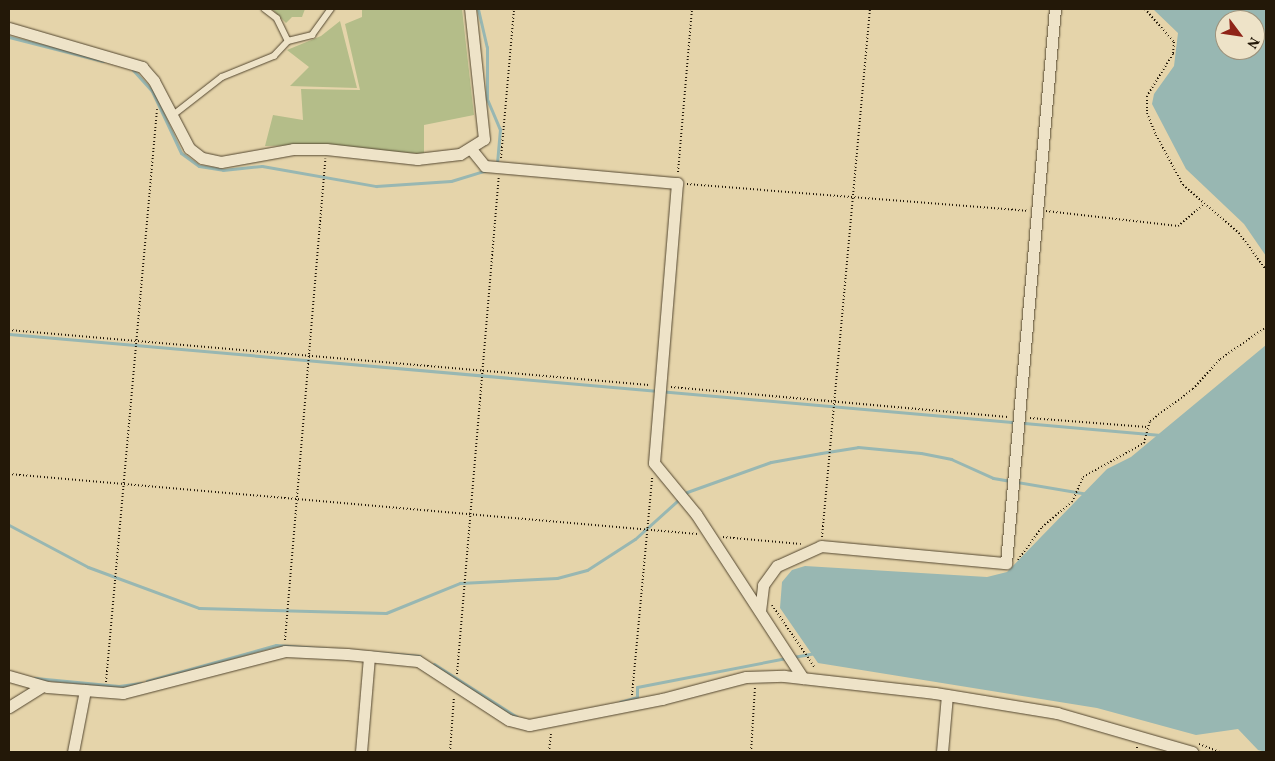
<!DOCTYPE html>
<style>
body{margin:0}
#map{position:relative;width:1275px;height:761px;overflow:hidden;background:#e5d4aa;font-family:Vollkorn,serif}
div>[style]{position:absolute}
.green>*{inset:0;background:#b4bd89}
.water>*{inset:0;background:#98b7b2}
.stream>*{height:3px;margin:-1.5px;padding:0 1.5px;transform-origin:1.5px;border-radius:1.5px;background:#98b7b2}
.path>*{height:2px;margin-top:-1px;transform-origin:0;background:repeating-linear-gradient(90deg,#231808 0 1px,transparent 0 3.5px)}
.roads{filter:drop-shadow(0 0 1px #544730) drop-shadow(0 0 1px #544730)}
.lane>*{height:5.5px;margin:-2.75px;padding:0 2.75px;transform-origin:2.75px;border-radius:2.75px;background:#eee3c8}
.street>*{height:11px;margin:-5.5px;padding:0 5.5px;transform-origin:5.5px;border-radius:5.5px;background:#eee3c8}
span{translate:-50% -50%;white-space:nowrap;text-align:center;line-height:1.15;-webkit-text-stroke:4px #eee3c8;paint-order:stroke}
.frame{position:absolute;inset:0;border:10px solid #231808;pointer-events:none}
.north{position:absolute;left:1215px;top:10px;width:50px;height:50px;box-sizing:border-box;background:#eee3c8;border:1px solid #9d927b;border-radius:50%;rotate:121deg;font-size:14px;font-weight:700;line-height:20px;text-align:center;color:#231808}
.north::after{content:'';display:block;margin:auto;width:18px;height:22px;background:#8f2418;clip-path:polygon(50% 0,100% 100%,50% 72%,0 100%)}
</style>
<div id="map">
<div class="green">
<i style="clip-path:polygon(272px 9px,305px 9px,302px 17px,292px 17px,286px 23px)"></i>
<i style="clip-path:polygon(362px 9px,462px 9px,474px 115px,424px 125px,424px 154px,312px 145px,265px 146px,273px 115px,303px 120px,301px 89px,360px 90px,345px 24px,362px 17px)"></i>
<i style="clip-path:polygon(340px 21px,357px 88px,290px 86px,309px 67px,287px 50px,321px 36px)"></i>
</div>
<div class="water">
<i style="clip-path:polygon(evenodd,1153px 9px,1266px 9px,1266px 256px,1244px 224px,1186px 169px,1152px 104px,1154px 94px,1174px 66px,1178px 33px,1153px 9px,1225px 20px,1255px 20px,1255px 50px,1225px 50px,1225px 20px)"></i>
<i style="clip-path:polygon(1266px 345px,1266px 752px,1258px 750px,1238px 729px,1196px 735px,1097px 708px,818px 663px,780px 608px,782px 582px,792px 570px,805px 566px,987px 577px,1007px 572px,1107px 469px,1131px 457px)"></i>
</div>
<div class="stream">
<i style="left:478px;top:9px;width:39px;rotate:77deg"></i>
<i style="left:487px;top:47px;width:52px;rotate:90deg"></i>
<i style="left:487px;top:99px;width:33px;rotate:67deg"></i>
<i style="left:500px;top:129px;width:35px;rotate:95deg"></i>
<i style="left:9px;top:37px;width:97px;rotate:14.3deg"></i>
<i style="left:133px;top:70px;width:28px;rotate:48deg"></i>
<i style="left:152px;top:91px;width:68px;rotate:64.9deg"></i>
<i style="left:181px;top:153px;width:22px;rotate:36deg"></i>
<i style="left:199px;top:166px;width:24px;rotate:9deg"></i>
<i style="left:223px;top:170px;width:39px;rotate:-6deg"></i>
<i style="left:262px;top:166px;width:116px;rotate:10deg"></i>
<i style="left:376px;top:186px;width:75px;rotate:-3.8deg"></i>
<i style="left:451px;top:181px;width:38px;rotate:-17deg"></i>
<i style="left:9px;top:334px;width:1156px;rotate:5.01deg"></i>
<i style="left:9px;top:525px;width:89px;rotate:28deg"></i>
<i style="left:88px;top:567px;width:118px;rotate:20.3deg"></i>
<i style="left:199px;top:608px;width:187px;rotate:1.5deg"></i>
<i style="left:386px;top:613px;width:80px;rotate:-22.1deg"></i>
<i style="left:460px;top:583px;width:97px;rotate:-3deg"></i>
<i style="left:557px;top:578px;width:31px;rotate:-15deg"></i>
<i style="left:587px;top:570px;width:57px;rotate:-32.9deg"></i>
<i style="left:635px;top:539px;width:70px;rotate:-42.1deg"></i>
<i style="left:687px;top:492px;width:89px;rotate:-19.7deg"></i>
<i style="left:771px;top:462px;width:51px;rotate:-10.2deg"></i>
<i style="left:821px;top:453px;width:37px;rotate:-9deg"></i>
<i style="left:858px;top:447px;width:63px;rotate:5.4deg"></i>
<i style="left:921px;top:453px;width:31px;rotate:11deg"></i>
<i style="left:951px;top:459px;width:46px;rotate:24.3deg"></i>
<i style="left:993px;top:478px;width:96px;rotate:9.6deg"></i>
<i style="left:793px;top:657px;width:23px;rotate:-10deg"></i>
<i style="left:434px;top:664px;width:98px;rotate:32.6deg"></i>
<i style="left:35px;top:678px;width:84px;rotate:5.4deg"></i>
<i style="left:119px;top:686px;width:22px;rotate:-8deg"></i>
<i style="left:147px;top:681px;width:134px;rotate:-15.6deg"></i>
<i style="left:276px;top:645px;width:144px;rotate:4.4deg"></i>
<i style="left:620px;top:702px;width:18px;rotate:-16deg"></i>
<i style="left:637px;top:697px;width:10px;rotate:-90deg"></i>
<i style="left:637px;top:687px;width:152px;rotate:-11deg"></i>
</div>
<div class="path">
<i style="left:1145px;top:9px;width:44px;rotate:48.7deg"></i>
<i style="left:1174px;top:42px;width:12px;rotate:95deg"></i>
<i style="left:1173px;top:54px;width:49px;rotate:121.8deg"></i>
<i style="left:1147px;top:96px;width:17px;rotate:90deg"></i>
<i style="left:1147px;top:113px;width:24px;rotate:68deg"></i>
<i style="left:1156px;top:135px;width:57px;rotate:61.6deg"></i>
<i style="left:1183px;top:185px;width:74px;rotate:40.6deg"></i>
<i style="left:1239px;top:233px;width:46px;rotate:53.9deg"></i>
<i style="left:501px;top:158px;width:150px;rotate:-85deg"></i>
<i style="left:678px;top:172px;width:164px;rotate:-85.1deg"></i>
<i style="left:687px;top:184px;width:341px;rotate:4.5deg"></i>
<i style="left:1046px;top:211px;width:133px;rotate:6.5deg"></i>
<i style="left:1178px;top:226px;width:33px;rotate:-40deg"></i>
<i style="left:9px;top:330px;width:642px;rotate:4.91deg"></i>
<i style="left:671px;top:387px;width:338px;rotate:5.1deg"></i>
<i style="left:1030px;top:418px;width:117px;rotate:4.4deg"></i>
<i style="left:9px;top:474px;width:691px;rotate:4.98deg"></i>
<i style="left:723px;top:537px;width:78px;rotate:5.1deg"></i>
<i style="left:822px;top:537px;width:530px;rotate:-84.81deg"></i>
<i style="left:1018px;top:560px;width:41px;rotate:-54deg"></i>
<i style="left:1042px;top:527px;width:39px;rotate:-40deg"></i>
<i style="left:1072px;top:502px;width:27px;rotate:-66deg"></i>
<i style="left:1083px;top:477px;width:70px;rotate:-29.1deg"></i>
<i style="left:1144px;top:443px;width:23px;rotate:-75deg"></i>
<i style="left:1150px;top:421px;width:54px;rotate:-36.7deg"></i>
<i style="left:1193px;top:389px;width:40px;rotate:-48deg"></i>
<i style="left:1220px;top:359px;width:56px;rotate:-34.8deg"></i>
<i style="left:772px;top:605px;width:76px;rotate:55.7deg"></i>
<i style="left:285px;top:640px;width:483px;rotate:-85.2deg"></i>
<i style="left:457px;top:674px;width:498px;rotate:-85.2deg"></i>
<i style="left:106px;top:682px;width:575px;rotate:-84.91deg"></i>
<i style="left:632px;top:695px;width:218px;rotate:-84.7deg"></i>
<i style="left:1199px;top:744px;width:22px;rotate:21deg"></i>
<i style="left:450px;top:752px;width:56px;rotate:-85.9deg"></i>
<i style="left:549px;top:752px;width:20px;rotate:-84deg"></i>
<i style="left:751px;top:752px;width:65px;rotate:-86.5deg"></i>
<i style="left:1137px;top:752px;width:5px;rotate:-90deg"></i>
</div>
<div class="roads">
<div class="lane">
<i style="left:265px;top:9px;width:15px;rotate:37deg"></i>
<i style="left:277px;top:18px;width:25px;rotate:64deg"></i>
<i style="left:172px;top:116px;width:63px;rotate:-38deg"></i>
<i style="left:222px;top:77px;width:56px;rotate:-22deg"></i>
<i style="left:274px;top:56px;width:21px;rotate:-47deg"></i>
<i style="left:288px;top:41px;width:25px;rotate:-14deg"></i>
<i style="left:312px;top:35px;width:32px;rotate:-54deg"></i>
</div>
<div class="street">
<i style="left:9px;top:28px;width:139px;rotate:16.3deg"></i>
<i style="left:142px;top:67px;width:18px;rotate:49deg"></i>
<i style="left:154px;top:81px;width:76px;rotate:62.4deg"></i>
<i style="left:189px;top:148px;width:16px;rotate:38deg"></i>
<i style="left:202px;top:158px;width:19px;rotate:12deg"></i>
<i style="left:221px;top:162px;width:73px;rotate:-10.2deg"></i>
<i style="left:293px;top:149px;width:33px"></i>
<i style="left:326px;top:149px;width:92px;rotate:6.3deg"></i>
<i style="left:417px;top:159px;width:43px;rotate:-6.6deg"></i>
<i style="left:460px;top:154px;width:28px;rotate:-32deg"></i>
<i style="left:484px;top:139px;width:131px;rotate:-96.1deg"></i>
<i style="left:471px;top:149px;width:22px;rotate:51deg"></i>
<i style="left:485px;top:166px;width:193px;rotate:5.1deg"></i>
<i style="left:677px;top:183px;width:281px;rotate:94.7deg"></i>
<i style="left:654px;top:463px;width:66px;rotate:50.5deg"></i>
<i style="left:696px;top:514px;width:196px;rotate:56.9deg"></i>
<i style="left:760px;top:611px;width:26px;rotate:-83deg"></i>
<i style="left:763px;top:585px;width:24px;rotate:-54deg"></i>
<i style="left:777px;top:566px;width:48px;rotate:-24.4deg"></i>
<i style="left:821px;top:546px;width:186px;rotate:5.3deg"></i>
<i style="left:1006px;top:563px;width:556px;rotate:-84.95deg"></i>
<i style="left:9px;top:676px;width:40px;rotate:16deg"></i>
<i style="left:47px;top:687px;width:76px;rotate:4.5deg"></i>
<i style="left:123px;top:693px;width:167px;rotate:-14.5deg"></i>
<i style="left:285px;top:651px;width:62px;rotate:2.8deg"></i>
<i style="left:347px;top:654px;width:71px;rotate:5.6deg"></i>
<i style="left:418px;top:661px;width:108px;rotate:33deg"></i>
<i style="left:509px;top:720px;width:21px;rotate:14deg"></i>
<i style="left:529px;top:725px;width:136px;rotate:-11.1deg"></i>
<i style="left:662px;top:699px;width:87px;rotate:-14.7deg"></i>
<i style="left:746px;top:677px;width:38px;rotate:-2deg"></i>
<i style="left:784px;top:676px;width:152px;rotate:6.4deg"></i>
<i style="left:935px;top:693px;width:124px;rotate:9.3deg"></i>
<i style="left:1057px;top:713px;width:141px;rotate:16.1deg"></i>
<i style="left:9px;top:707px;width:39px;rotate:-32deg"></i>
<i style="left:73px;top:752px;width:63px;rotate:-79deg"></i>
<i style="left:361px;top:752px;width:96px;rotate:-85.2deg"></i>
<i style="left:942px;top:752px;width:57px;rotate:-85deg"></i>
</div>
</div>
<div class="frame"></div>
<div class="north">N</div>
</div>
